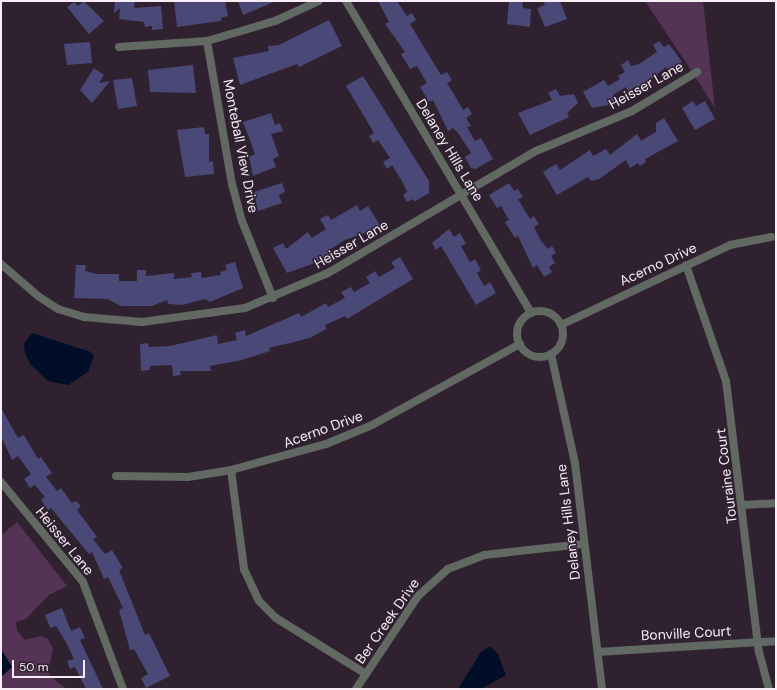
<!DOCTYPE html>
<style>
body{margin:0}
#map{position:relative;width:777px;height:690px;overflow:hidden;background:#2f212f;font-family:"DM Sans",sans-serif}
div>[style]{position:absolute}
.green>*{inset:0;background:#553354}
.water>*{inset:0;background:#000e28}
.building>*{inset:0;background:#4a4877}
.minor>*{height:8px;margin:-4px;padding:0 4px;transform-origin:4px;border-radius:4px;background:#616962}
.minor>.ring{margin:-4px;padding:0;box-sizing:content-box;background:none;border:8px solid #616962;border-radius:50%}
span{translate:-50% -50%;white-space:nowrap;text-align:center;line-height:1.15;-webkit-text-stroke:3px #2f212f;paint-order:stroke}
.street-label{font-size:14px;color:#f7edf6}
.frame{position:absolute;inset:0;border:2px solid #f7edf6;pointer-events:none}
.scale{position:absolute;left:12px;top:660px;width:73px;height:18px;box-sizing:border-box;border:2px solid #f7edf6;border-top:0;padding-left:5px;font-size:12px;line-height:14px;white-space:nowrap;color:#f7edf6;-webkit-text-stroke:3px #2f212f;paint-order:stroke}
</style>
<div id="map">
<div class="green">
<i style="clip-path:polygon(645px 1px,703px 1px,715px 108px,683px 58px)"></i>
<i style="clip-path:polygon(17px 522px,67px 586px,49px 595px,26px 619px,16px 622px,17px 631px,25px 640px,40px 636px,48px 639px,53px 649px,48px 670px,50px 676px,67px 689px,1px 689px,1px 677px,12px 667px,1px 649px,1px 535px)"></i>
</div>
<div class="water">
<i style="clip-path:polygon(32px 333px,91px 352px,94px 356px,88px 372px,68px 385px,48px 381px,30px 364px,25px 353px,24px 344px)"></i>
<i style="clip-path:polygon(490px 646px,498px 654px,506px 675px,481px 689px,458px 689px,481px 652px)"></i>
<i style="clip-path:polygon(1px 649px,12px 667px,1px 677px)"></i>
</div>
<div class="building">
<i style="clip-path:polygon(84px 1px,104px 21px,89px 34px,67px 7px,74px 2px,78px 6px)"></i>
<i style="clip-path:polygon(115px 1px,135px 1px,134px 8px,161px 6px,163px 29px,152px 30px,152px 26px,145px 27px,144px 22px,119px 19px,120px 8px,114px 13px)"></i>
<i style="clip-path:polygon(174px 1px,225px 1px,228px 16px,221px 18px,221px 21px,177px 27px)"></i>
<i style="clip-path:polygon(238px 1px,274px 1px,274px 2px,243px 15px)"></i>
<i style="clip-path:polygon(378px 1px,397px 1px,407px 16px,412px 13px,416px 20px,410px 24px,441px 75px,447px 72px,452px 80px,447px 83px,461px 106px,463px 110px,468px 107px,472px 114px,466px 118px,471px 126px,467px 127px,475px 141px,481px 138px,493px 159px,476px 169px,471px 168px,465px 157px,471px 153px,458px 133px,453px 128px,448px 131px,433px 100px,429px 102px,420px 87px,427px 83px,417px 66px,410px 69px,401px 54px,405px 52px,385px 24px,389px 22px)"></i>
<i style="clip-path:polygon(509px 1px,522px 1px,523px 8px,531px 9px,530px 27px,507px 24px)"></i>
<i style="clip-path:polygon(543px 1px,560px 1px,567px 19px,545px 27px,537px 8px,545px 5px)"></i>
<i style="clip-path:polygon(329px 20px,342px 46px,299px 67px,297px 64px,240px 85px,233px 58px,269px 51px,268px 46px,279px 45px)"></i>
<i style="clip-path:polygon(659px 41px,664px 47px,669px 44px,682px 62px,668px 71px,666px 67px,637px 90px,635px 87px,628px 91px,626px 87px,613px 95px,616px 100px,608px 105px,592px 108px,583px 92px,604px 80px,608px 86px,620px 79px,618px 76px,625px 72px,621px 65px,628px 60px,631px 66px,639px 64px,657px 52px,653px 45px)"></i>
<i style="clip-path:polygon(90px 42px,92px 63px,67px 65px,64px 44px)"></i>
<i style="clip-path:polygon(193px 65px,196px 93px,150px 92px,148px 70px)"></i>
<i style="clip-path:polygon(94px 68px,104px 75px,99px 83px,110px 81px,92px 103px,80px 90px)"></i>
<i style="clip-path:polygon(363px 76px,429px 181px,429px 193px,414px 202px,413px 199px,407px 202px,403px 195px,407px 192px,403px 183px,392px 165px,387px 169px,383px 162px,390px 158px,378px 140px,373px 143px,369px 136px,374px 133px,346px 86px)"></i>
<i style="clip-path:polygon(132px 78px,137px 106px,118px 109px,113px 80px)"></i>
<i style="clip-path:polygon(556px 89px,560px 96px,574px 94px,578px 103px,567px 113px,569px 117px,530px 135px,518px 113px,552px 100px,548px 93px)"></i>
<i style="clip-path:polygon(693px 101px,696px 106px,705px 101px,715px 119px,695px 130px,682px 108px)"></i>
<i style="clip-path:polygon(271px 113px,275px 125px,280px 123px,283px 131px,271px 134px,279px 156px,273px 159px,276px 167px,253px 176px,249px 157px,255px 154px,243px 122px)"></i>
<i style="clip-path:polygon(664px 118px,678px 141px,645px 159px,646px 162px,640px 166px,638px 163px,630px 168px,626px 160px,599px 179px,591px 181px,588px 177px,557px 195px,543px 172px,556px 164px,560px 170px,590px 150px,593px 156px,606px 149px,610px 155px,637px 134px,641px 141px,656px 132px,656px 123px)"></i>
<i style="clip-path:polygon(204px 127px,205px 134px,209px 134px,209px 162px,213px 161px,214px 174px,185px 177px,177px 130px)"></i>
<i style="clip-path:polygon(282px 183px,285px 192px,279px 195px,282px 203px,258px 211px,254px 192px)"></i>
<i style="clip-path:polygon(509px 183px,514px 191px,518px 189px,523px 197px,518px 199px,530px 219px,534px 216px,539px 224px,534px 227px,541px 241px,548px 249px,552px 246px,556px 253px,551px 256px,555px 263px,549px 267px,552px 272px,544px 277px,537px 265px,533px 268px,518px 236px,515px 238px,505px 222px,509px 220px,501px 206px,497px 208px,489px 195px)"></i>
<i style="clip-path:polygon(357px 205px,360px 211px,368px 206px,381px 227px,345px 240px,329px 250px,332px 255px,323px 260px,287px 273px,273px 248px,283px 243px,286px 249px,308px 232px,312px 238px,326px 229px,320px 219px,328px 215px,331px 220px)"></i>
<i style="clip-path:polygon(449px 229px,454px 237px,460px 233px,466px 244px,461px 246px,470px 262px,475px 259px,481px 270px,477px 273px,484px 286px,490px 282px,496px 293px,476px 305px,441px 246px,436px 250px,432px 243px)"></i>
<i style="clip-path:polygon(400px 257px,413px 279px,347px 319px,345px 316px,325px 325px,326px 329px,310px 338px,269px 348px,270px 351px,242px 360px,210px 366px,211px 371px,180px 371px,181px 375px,173px 376px,172px 365px,150px 366px,150px 370px,141px 371px,140px 344px,148px 343px,149px 347px,170px 346px,217px 335px,218px 344px,237px 340px,235px 333px,245px 330px,246px 336px,299px 313px,301px 317px,326px 303px,328px 307px,345px 298px,341px 292px,351px 287px,354px 292px,370px 283px,366px 277px,375px 271px,379px 277px,395px 268px,391px 262px)"></i>
<i style="clip-path:polygon(235px 262px,243px 288px,210px 302px,205px 299px,182px 305px,168px 304px,167px 300px,152px 306px,121px 306px,107px 299px,74px 298px,76px 265px,86px 265px,85px 271px,96px 274px,119px 274px,119px 281px,137px 281px,137px 270px,146px 270px,146px 276px,174px 273px,174px 279px,192px 277px,191px 273px,201px 272px,202px 278px,221px 275px,220px 272px,227px 270px,225px 265px)"></i>
<i style="clip-path:polygon(1px 408px,18px 438px,24px 435px,38px 459px,41px 457px,52px 473px,46px 477px,57px 491px,61px 488px,72px 503px,76px 501px,81px 506px,77px 510px,97px 537px,93px 539px,105px 554px,112px 550px,123px 568px,119px 570px,145px 635px,149px 633px,170px 676px,146px 688px,141px 678px,148px 674px,134px 649px,130px 650px,119px 610px,123px 608px,108px 577px,104px 579px,92px 552px,89px 554px,51px 508px,48px 510px,41px 500px,45px 497px,35px 485px,30px 488px,24px 479px,31px 474px,18px 456px,12px 460px,1px 436px)"></i>
<i style="clip-path:polygon(62px 608px,71px 631px,80px 627px,85px 638px,80px 640px,103px 689px,86px 689px,75px 667px,70px 669px,67px 661px,74px 659px,66px 642px,56px 626px,50px 628px,45px 615px)"></i>
</div>
<div class="minor">
<i style="left:346px;top:1px;width:363px;rotate:59.3deg"></i>
<i style="left:207px;top:41px;width:145px;rotate:80.1deg"></i>
<i style="left:232px;top:184px;width:38px;rotate:75deg"></i>
<i style="left:242px;top:221px;width:83px;rotate:68.1deg"></i>
<i style="left:119px;top:47px;width:88px;rotate:-3.9deg"></i>
<i style="left:207px;top:41px;width:71px;rotate:-16.4deg"></i>
<i style="left:275px;top:21px;width:48px;rotate:-24.4deg"></i>
<i style="left:1px;top:264px;width:49px;rotate:40.9deg"></i>
<i style="left:38px;top:296px;width:24px;rotate:33deg"></i>
<i style="left:58px;top:309px;width:27px;rotate:17deg"></i>
<i style="left:84px;top:317px;width:58px;rotate:4.9deg"></i>
<i style="left:142px;top:322px;width:104px;rotate:-7.7deg"></i>
<i style="left:245px;top:308px;width:90px;rotate:-22.9deg"></i>
<i style="left:328px;top:273px;width:241px;rotate:-30.4deg"></i>
<i style="left:536px;top:151px;width:104px;rotate:-22.6deg"></i>
<i style="left:632px;top:111px;width:76px;rotate:-31deg"></i>
<i style="left:686px;top:265px;width:123px;rotate:71deg"></i>
<i style="left:726px;top:381px;width:273px;rotate:83.1deg"></i>
<i style="left:759px;top:652px;width:38px;rotate:75deg"></i>
<i class="ring" style="left:517px;top:311px;width:38px;height:38px"></i>
<i style="left:561px;top:325px;width:187px;rotate:-25.3deg"></i>
<i style="left:730px;top:245px;width:42px;rotate:-11deg"></i>
<i style="left:551px;top:354px;width:112px;rotate:77.6deg"></i>
<i style="left:575px;top:463px;width:228px;rotate:83.2deg"></i>
<i style="left:231px;top:470px;width:100px;rotate:82.5deg"></i>
<i style="left:244px;top:569px;width:35px;rotate:65deg"></i>
<i style="left:259px;top:601px;width:24px;rotate:45deg"></i>
<i style="left:276px;top:618px;width:106px;rotate:31.9deg"></i>
<i style="left:116px;top:476px;width:72px;rotate:0.8deg"></i>
<i style="left:188px;top:477px;width:44px;rotate:-9.2deg"></i>
<i style="left:231px;top:470px;width:98px;rotate:-15.3deg"></i>
<i style="left:326px;top:444px;width:50px;rotate:-22.4deg"></i>
<i style="left:372px;top:425px;width:169px;rotate:-28.7deg"></i>
<i style="left:1px;top:482px;width:129px;rotate:50.6deg"></i>
<i style="left:83px;top:582px;width:114px;rotate:69.5deg"></i>
<i style="left:742px;top:505px;width:34px;rotate:-3deg"></i>
<i style="left:598px;top:652px;width:178px;rotate:-3.5deg"></i>
<i style="left:356px;top:689px;width:112px;rotate:-56.3deg"></i>
<i style="left:418px;top:596px;width:40px;rotate:-42deg"></i>
<i style="left:448px;top:569px;width:39px;rotate:-21deg"></i>
<i style="left:484px;top:555px;width:100px;rotate:-6.3deg"></i>
</div>
<div class="street-label">
<span style="left:646px;top:85px;rotate:-29deg">Heisser Lane</span>
<span style="left:241px;top:146px;rotate:79deg">Monteball View Drive</span>
<span style="left:450px;top:150px;rotate:59deg">Delaney Hills Lane</span>
<span style="left:351px;top:244px;rotate:-30deg">Heisser Lane</span>
<span style="left:658px;top:264px;rotate:-25deg">Acerno Drive</span>
<span style="left:323px;top:429px;rotate:-20deg">Acerno Drive</span>
<span style="left:726px;top:476px;rotate:-97deg">Touraine Court</span>
<span style="left:568px;top:522px;rotate:-97deg">Delaney Hills Lane</span>
<span style="left:65px;top:541px;rotate:51deg">Heisser Lane</span>
<span style="left:387px;top:621px;rotate:-55deg">Ber Creek Drive</span>
<span style="left:686px;top:633px;rotate:-3deg">Bonville Court</span>
</div>
<div class="frame"></div>
<div class="scale">50 m</div>
</div>
